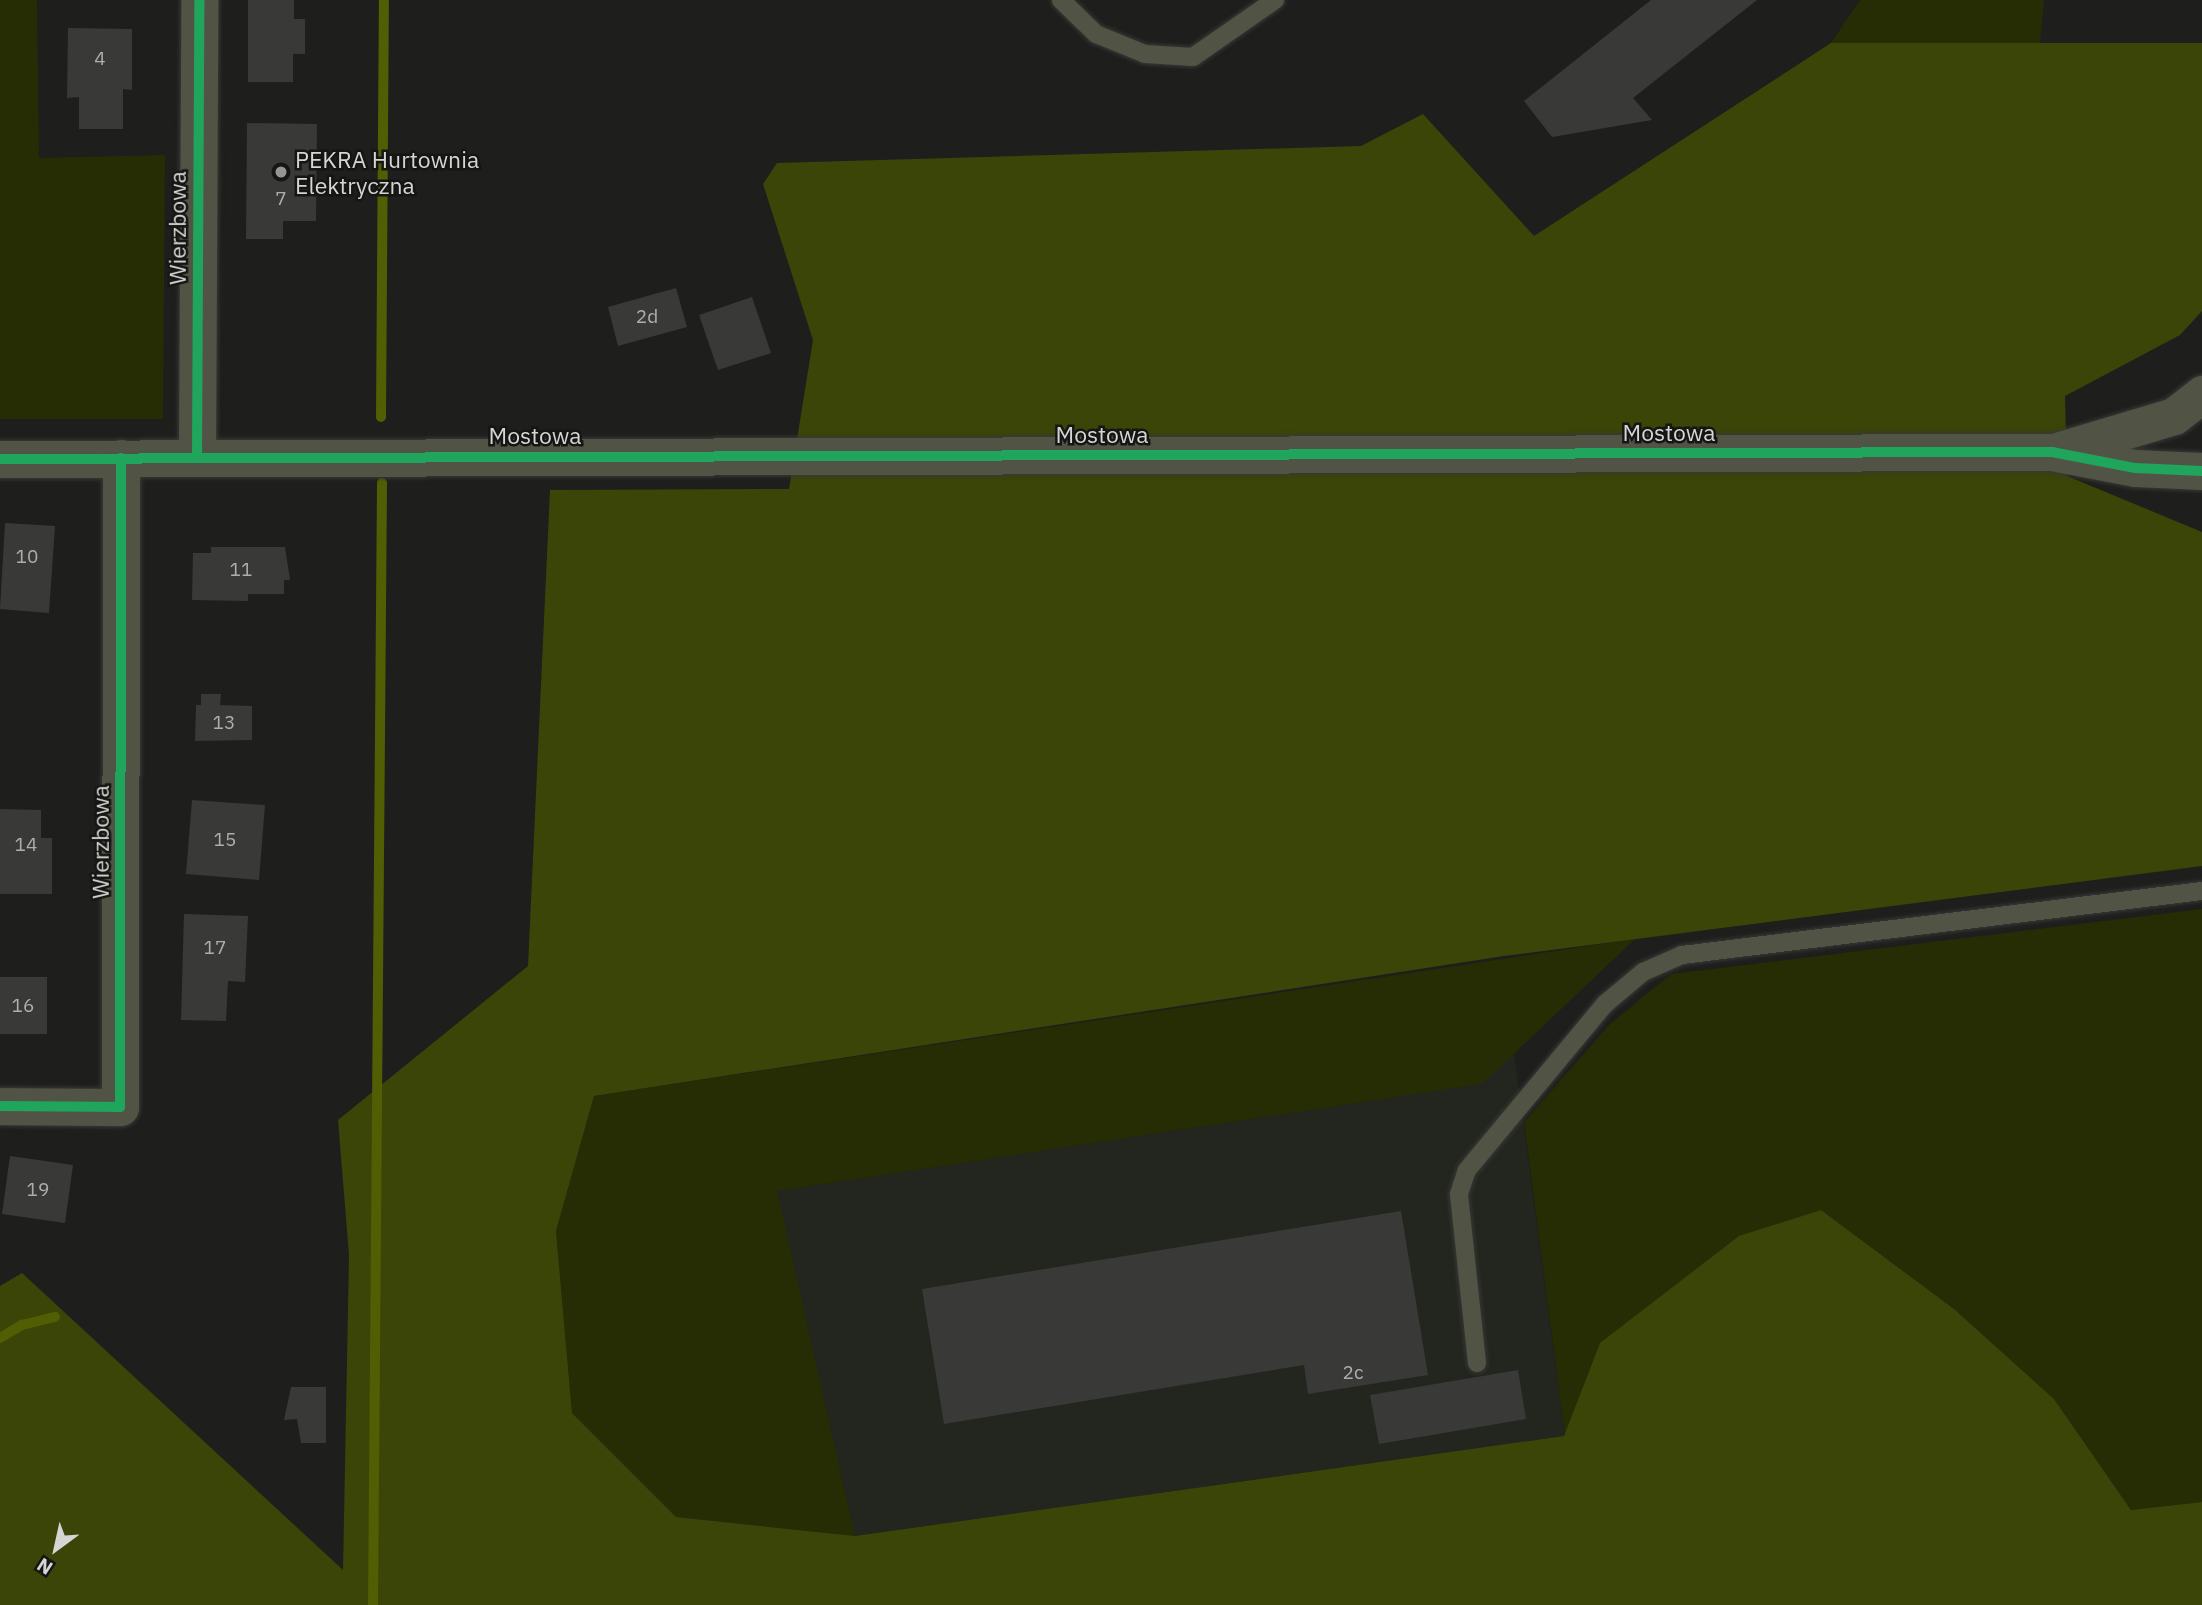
<!DOCTYPE html>
<style>
body{margin:0}
#map{position:relative;width:2202px;height:1605px;overflow:hidden;background:#1e1e1d;font-family:"IBM Plex Sans",sans-serif}
div>[style]{position:absolute}
.built>*{inset:0;background:#23261e}
.green>*{inset:0;background:#262d04}
.forest>*{inset:0;background:#3b4507}
.stream>*{height:10px;margin:-5px;padding:0 5px;transform-origin:5px;border-radius:5px;background:#515e03}
.building>*{inset:0;background:#393938}
.roads{filter:drop-shadow(0 0 2px #383836) drop-shadow(0 0 2px #383836)}
.service>*{height:18px;margin:-9px;padding:0 9px;transform-origin:9px;border-radius:9px;background:#515444}
.minor>*{height:37px;margin:-18.5px;padding:0 18.5px;transform-origin:18.5px;border-radius:18.5px;background:#515444}
.cycleway>*{height:10px;margin:-5px;padding:0 5px;transform-origin:5px;border-radius:5px;background:#20a55d}
.dots>*{width:19px;height:19px;translate:-50% -50%;box-sizing:border-box;border:4px solid #151613;border-radius:50%}
span{translate:-50% -50%;white-space:nowrap;text-align:center;line-height:1.15;-webkit-text-stroke:5px #151613;paint-order:stroke}
.number-label{font-size:19px;color:#aeaeac}
.number-label span{-webkit-text-stroke-width:0}
.poi-label{font-size:23px;color:#d5d5d3}
.left{translate:0 -50%;text-align:left}
.street-label{font-size:23px;color:#d5d5d3}
.north{position:absolute;left:21px;top:1514px;width:70px;height:70px;-webkit-text-stroke:5px #151613;paint-order:stroke;rotate:213deg;font-size:19px;font-weight:700;line-height:28px;text-align:center;color:#d5d5d3}
.north::after{content:'';display:block;margin:auto;width:24px;height:32px;background:#d5d5d3;clip-path:polygon(50% 0,100% 100%,50% 72%,0 100%)}
</style>
<div id="map">
<div class="built">
<i style="clip-path:polygon(1514px 1053px,1565px 1436px,855px 1536px,776px 1191px,1481px 1084px)"></i>
</div>
<div class="green">
<i style="clip-path:polygon(0 0,37px 0,39px 158px,165px 155px,163px 419px,0 419px)"></i>
<i style="clip-path:polygon(1860px 0,2044px 0,2040px 43px,1831px 43px)"></i>
<i style="clip-path:polygon(2202px 909px,2202px 1502px,2131px 1510px,2054px 1399px,1954px 1309px,1821px 1210px,1600px 1343px,1565px 1436px,1524px 1122px,1609px 1025px,1671px 974px)"></i>
<i style="clip-path:polygon(1635px 939px,1482px 1084px,777px 1191px,855px 1536px,676px 1517px,572px 1413px,556px 1231px,594px 1096px)"></i>
</div>
<div class="forest">
<i style="clip-path:polygon(1831px 43px,2202px 43px,2202px 311px,2180px 335px,2065px 396px,2067px 476px,2202px 532px,2202px 866px,1504px 956px,594px 1096px,556px 1231px,572px 1413px,676px 1517px,855px 1536px,1564px 1436px,1600px 1343px,1739px 1236px,1821px 1210px,1954px 1309px,2054px 1399px,2131px 1510px,2202px 1502px,2202px 1605px,0 1605px,0 1286px,22px 1273px,343px 1570px,349px 1255px,338px 1120px,528px 966px,550px 490px,789px 489px,813px 340px,763px 184px,777px 163px,1361px 146px,1423px 114px,1534px 236px)"></i>
</div>
<div class="stream">
<i style="left:381px;top:417px;width:417px;rotate:-89.6deg"></i>
<i style="left:0;top:1338px;width:26px;rotate:-31deg"></i>
<i style="left:22px;top:1325px;width:34px;rotate:-14deg"></i>
<i style="left:373px;top:1605px;width:1122px;rotate:-89.54deg"></i>
</div>
<div class="building">
<i style="clip-path:polygon(248px 0,294px 0,294px 19px,305px 19px,305px 54px,293px 54px,293px 82px,248px 82px)"></i>
<i style="clip-path:polygon(1651px 0,1757px 0,1633px 98px,1652px 120px,1552px 137px,1524px 101px)"></i>
<i style="clip-path:polygon(68px 28px,132px 29px,132px 90px,123px 89px,123px 129px,79px 129px,79px 97px,67px 98px)"></i>
<i style="clip-path:polygon(247px 123px,317px 124px,316px 221px,283px 221px,283px 239px,246px 239px)"></i>
<i style="clip-path:polygon(676px 288px,687px 327px,618px 346px,608px 307px)"></i>
<i style="clip-path:polygon(752px 297px,771px 353px,718px 370px,699px 315px)"></i>
<i style="clip-path:polygon(5px 523px,55px 526px,49px 613px,0 609px)"></i>
<i style="clip-path:polygon(211px 547px,285px 547px,290px 580px,284px 580px,284px 594px,248px 594px,248px 601px,192px 600px,193px 553px,211px 553px)"></i>
<i style="clip-path:polygon(201px 694px,221px 694px,220px 705px,252px 706px,252px 740px,195px 741px,196px 705px,201px 705px)"></i>
<i style="clip-path:polygon(192px 800px,265px 805px,259px 880px,186px 874px)"></i>
<i style="clip-path:polygon(0 809px,41px 810px,41px 838px,52px 838px,52px 894px,0 894px)"></i>
<i style="clip-path:polygon(184px 914px,248px 916px,245px 982px,228px 981px,226px 1021px,181px 1020px)"></i>
<i style="clip-path:polygon(0 977px,47px 977px,47px 1034px,0 1034px)"></i>
<i style="clip-path:polygon(10px 1156px,73px 1165px,65px 1223px,2px 1214px)"></i>
<i style="clip-path:polygon(1401px 1211px,1428px 1375px,1308px 1394px,1304px 1365px,944px 1424px,922px 1289px)"></i>
<i style="clip-path:polygon(1518px 1370px,1526px 1419px,1379px 1444px,1370px 1395px)"></i>
<i style="clip-path:polygon(291px 1387px,326px 1387px,326px 1443px,301px 1443px,297px 1419px,284px 1420px)"></i>
</div>
<div class="roads">
<div class="service">
<i style="left:1061px;top:0;width:49px;rotate:44.2deg"></i>
<i style="left:1096px;top:34px;width:53px;rotate:22.2deg"></i>
<i style="left:1145px;top:54px;width:48px;rotate:3.6deg"></i>
<i style="left:1193px;top:57px;width:100px;rotate:-34.8deg"></i>
<i style="left:1477px;top:1363px;width:170px;rotate:-96.1deg"></i>
<i style="left:1459px;top:1194px;width:25px;rotate:-72deg"></i>
<i style="left:1467px;top:1170px;width:216px;rotate:-50.3deg"></i>
<i style="left:1605px;top:1004px;width:50px;rotate:-40.1deg"></i>
<i style="left:1643px;top:972px;width:43px;rotate:-23.6deg"></i>
<i style="left:1682px;top:955px;width:524px;rotate:-7.02deg"></i>
</div>
<div class="minor">
<i style="left:2060px;top:450px;width:119px;rotate:-16.6deg"></i>
<i style="left:2174px;top:416px;width:36px;rotate:-38deg"></i>
<i style="left:197px;top:457px;width:457px;rotate:-89.7deg"></i>
<i style="left:0;top:459px;width:2052px;rotate:-0.2deg"></i>
<i style="left:2052px;top:452px;width:85px;rotate:10.9deg"></i>
<i style="left:2135px;top:468px;width:67px;rotate:2.6deg"></i>
<i style="left:0;top:1106px;width:120px;rotate:0.5deg"></i>
<i style="left:120px;top:1107px;width:649px;rotate:-89.91deg"></i>
</div>
</div>
<div class="cycleway">
<i style="left:197px;top:457px;width:457px;rotate:-89.7deg"></i>
<i style="left:0;top:459px;width:2052px;rotate:-0.2deg"></i>
<i style="left:2052px;top:452px;width:85px;rotate:10.9deg"></i>
<i style="left:2135px;top:468px;width:67px;rotate:2.6deg"></i>
<i style="left:0;top:1106px;width:120px;rotate:0.5deg"></i>
<i style="left:120px;top:1107px;width:649px;rotate:-89.91deg"></i>
</div>
<div class="dots">
<i style="left:281px;top:172px;background:#959593"></i>
</div>
<div class="number-label">
<span style="left:100px;top:59px">4</span>
<span style="left:281px;top:199px">7</span>
<span style="left:647px;top:317px">2d</span>
<span style="left:27px;top:557px">10</span>
<span style="left:241px;top:570px">11</span>
<span style="left:224px;top:723px">13</span>
<span style="left:225px;top:840px">15</span>
<span style="left:26px;top:845px">14</span>
<span style="left:215px;top:948px">17</span>
<span style="left:23px;top:1006px">16</span>
<span style="left:38px;top:1190px">19</span>
<span style="left:1353px;top:1373px">2c</span>
</div>
<div class="poi-label">
<span class="left" style="left:295px;top:172px">PEKRA Hurtownia<br>Elektryczna</span>
</div>
<div class="street-label">
<span style="left:177px;top:228px;rotate:-90deg">Wierzbowa</span>
<span style="left:1669px;top:432px">Mostowa</span>
<span style="left:1102px;top:434px">Mostowa</span>
<span style="left:535px;top:435px">Mostowa</span>
<span style="left:100px;top:842px;rotate:-90deg">Wierzbowa</span>
</div>
<div class="north">N</div>
</div>
